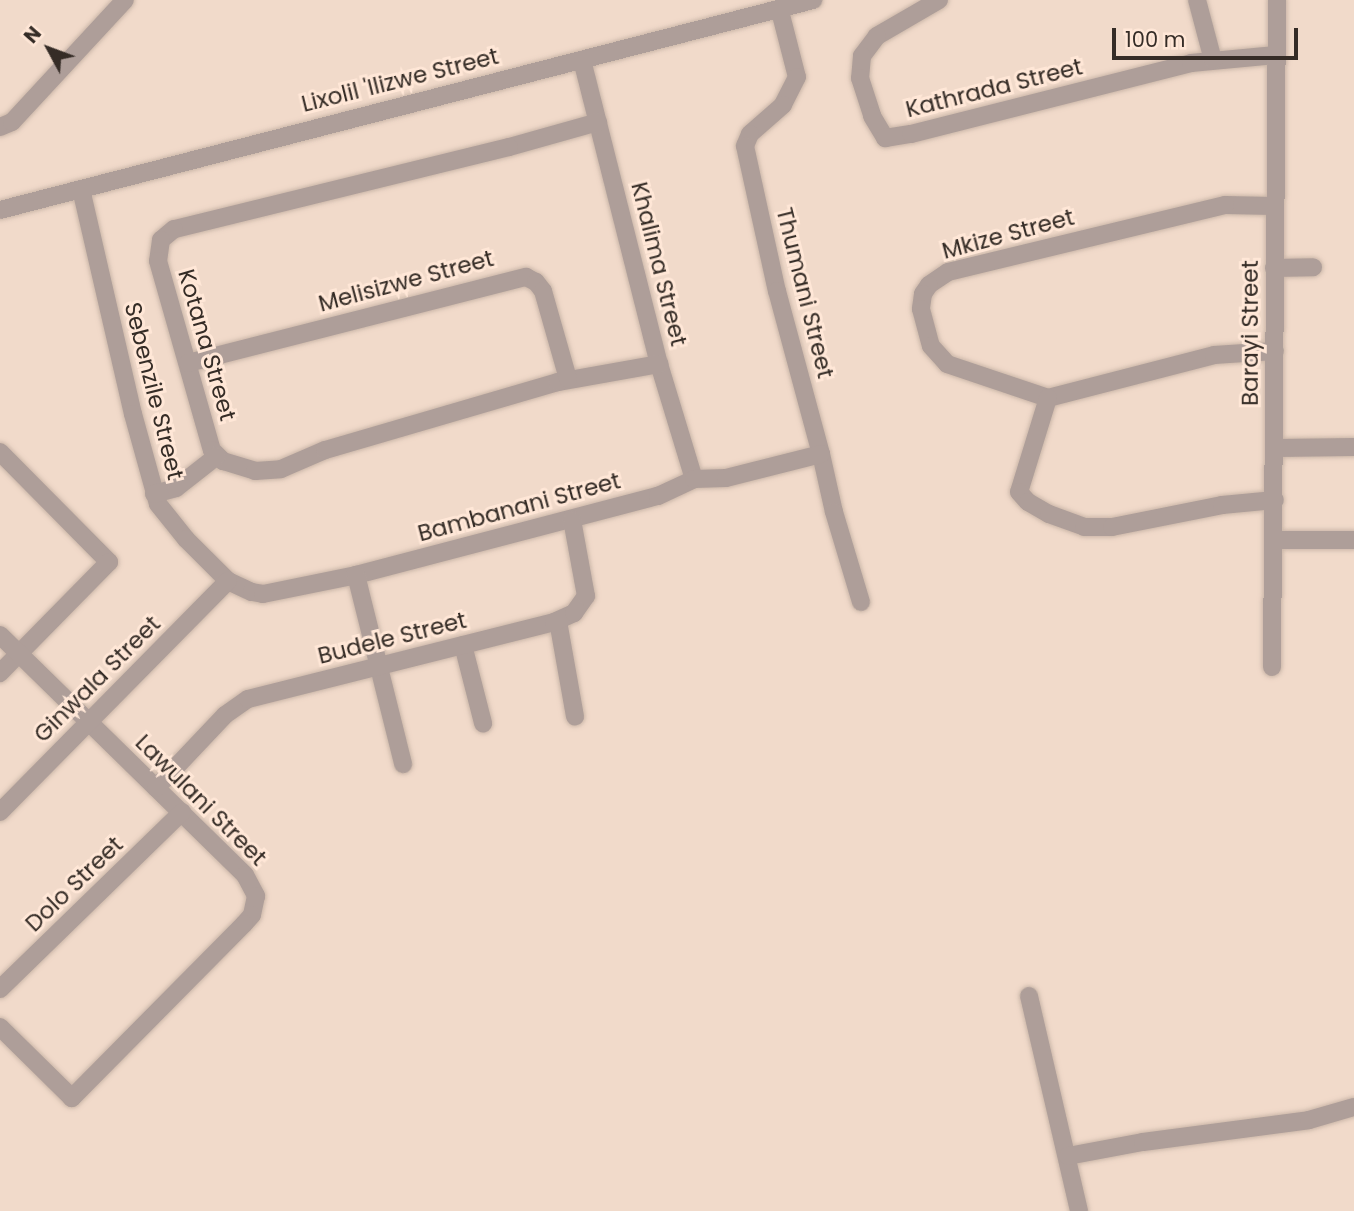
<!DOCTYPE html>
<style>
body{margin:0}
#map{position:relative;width:1354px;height:1211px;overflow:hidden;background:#f1daca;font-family:Poppins,sans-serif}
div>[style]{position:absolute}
.roads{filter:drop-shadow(0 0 2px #cbb7a9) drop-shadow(0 0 2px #cbb7a9)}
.minor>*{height:18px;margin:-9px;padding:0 9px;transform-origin:9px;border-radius:9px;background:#ae9e99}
span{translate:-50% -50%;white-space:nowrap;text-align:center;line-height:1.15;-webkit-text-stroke:6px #ffe7d7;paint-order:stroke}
.street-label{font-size:23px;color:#352c26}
.north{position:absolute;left:14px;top:14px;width:70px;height:70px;-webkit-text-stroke:5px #ffe7d7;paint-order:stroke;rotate:311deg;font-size:19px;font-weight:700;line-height:28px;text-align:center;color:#352c26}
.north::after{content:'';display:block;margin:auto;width:24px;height:32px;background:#352c26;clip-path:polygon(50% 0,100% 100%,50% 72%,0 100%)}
.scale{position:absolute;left:1112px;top:28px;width:186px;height:32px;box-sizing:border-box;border:4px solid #352c26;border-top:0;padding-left:9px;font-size:21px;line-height:24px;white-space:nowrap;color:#352c26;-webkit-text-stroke:5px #ffe7d7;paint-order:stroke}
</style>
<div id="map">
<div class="roads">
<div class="minor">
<i style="left:939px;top:0;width:72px;rotate:149.9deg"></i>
<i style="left:877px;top:36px;width:25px;rotate:127deg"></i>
<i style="left:862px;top:56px;width:22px;rotate:95deg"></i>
<i style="left:860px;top:78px;width:40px;rotate:72deg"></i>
<i style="left:872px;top:116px;width:26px;rotate:59deg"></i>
<i style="left:885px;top:138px;width:26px;rotate:-9deg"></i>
<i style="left:911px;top:134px;width:289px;rotate:-14.2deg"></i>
<i style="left:1191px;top:63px;width:85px;rotate:-5.4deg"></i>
<i style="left:1197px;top:0;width:62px;rotate:75.1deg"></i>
<i style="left:780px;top:11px;width:68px;rotate:75.6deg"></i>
<i style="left:797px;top:77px;width:31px;rotate:117deg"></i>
<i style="left:783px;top:105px;width:44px;rotate:138.7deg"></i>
<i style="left:750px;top:134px;width:13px;rotate:113deg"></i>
<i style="left:745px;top:146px;width:148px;rotate:77.6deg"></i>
<i style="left:777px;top:291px;width:169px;rotate:74.9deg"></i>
<i style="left:821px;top:454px;width:59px;rotate:77.4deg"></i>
<i style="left:834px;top:512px;width:94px;rotate:73.3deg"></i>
<i style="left:582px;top:60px;width:314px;rotate:75.8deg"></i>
<i style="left:659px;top:364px;width:120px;rotate:73.1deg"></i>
<i style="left:598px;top:122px;width:92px;rotate:164.3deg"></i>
<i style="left:509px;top:147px;width:345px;rotate:166.2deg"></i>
<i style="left:174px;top:229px;width:17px;rotate:140deg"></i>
<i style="left:161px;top:240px;width:21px;rotate:98deg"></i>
<i style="left:158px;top:261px;width:197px;rotate:74.1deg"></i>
<i style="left:212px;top:450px;width:16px;rotate:45deg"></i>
<i style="left:223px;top:461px;width:34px;rotate:17deg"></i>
<i style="left:255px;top:471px;width:26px;rotate:-4deg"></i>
<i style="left:281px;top:469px;width:48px;rotate:-23.4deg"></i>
<i style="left:325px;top:450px;width:243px;rotate:-16.3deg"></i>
<i style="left:558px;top:382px;width:103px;rotate:-10.1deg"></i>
<i style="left:0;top:127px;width:13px;rotate:-23deg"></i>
<i style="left:12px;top:122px;width:166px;rotate:-47.2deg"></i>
<i style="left:81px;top:189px;width:231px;rotate:77deg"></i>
<i style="left:133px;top:414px;width:93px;rotate:74.5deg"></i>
<i style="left:158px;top:504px;width:45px;rotate:51.3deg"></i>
<i style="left:186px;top:539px;width:59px;rotate:45deg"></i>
<i style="left:228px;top:581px;width:26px;rotate:25deg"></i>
<i style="left:252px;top:592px;width:11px;rotate:10deg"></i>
<i style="left:263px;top:594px;width:95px;rotate:-11.5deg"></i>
<i style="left:356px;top:575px;width:312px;rotate:-14.7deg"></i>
<i style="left:658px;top:496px;width:40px;rotate:-25deg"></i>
<i style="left:694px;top:479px;width:32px;rotate:-2deg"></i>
<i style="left:726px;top:478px;width:98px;rotate:-14.2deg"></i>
<i style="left:1274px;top:206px;width:49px;rotate:-178.8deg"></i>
<i style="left:1225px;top:205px;width:285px;rotate:166.4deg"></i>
<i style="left:948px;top:272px;width:23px;rotate:146deg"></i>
<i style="left:929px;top:285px;width:11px;rotate:124deg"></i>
<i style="left:923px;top:294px;width:15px;rotate:98deg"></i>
<i style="left:921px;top:309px;width:38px;rotate:75deg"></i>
<i style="left:931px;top:346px;width:24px;rotate:48deg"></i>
<i style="left:947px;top:364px;width:107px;rotate:18.6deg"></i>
<i style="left:1048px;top:398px;width:171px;rotate:-14.5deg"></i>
<i style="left:1214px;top:355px;width:61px;rotate:-3.8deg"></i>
<i style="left:0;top:210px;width:840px;rotate:-14.48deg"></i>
<i style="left:1274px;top:268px;width:39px;rotate:-1deg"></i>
<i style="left:188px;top:363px;width:349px;rotate:-14.3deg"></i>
<i style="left:526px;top:277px;width:11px;rotate:27deg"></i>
<i style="left:536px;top:282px;width:11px;rotate:52deg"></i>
<i style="left:543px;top:291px;width:91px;rotate:74.1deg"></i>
<i style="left:1048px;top:398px;width:98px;rotate:107.1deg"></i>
<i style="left:1019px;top:492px;width:13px;rotate:48deg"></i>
<i style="left:1028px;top:502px;width:24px;rotate:30deg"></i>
<i style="left:1049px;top:514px;width:37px;rotate:20deg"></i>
<i style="left:1084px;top:527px;width:28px"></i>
<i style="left:1112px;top:527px;width:112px;rotate:-11.3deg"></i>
<i style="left:1222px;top:505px;width:53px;rotate:-5.4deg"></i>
<i style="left:1276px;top:448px;width:78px;rotate:-0.7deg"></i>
<i style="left:0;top:452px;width:155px;rotate:45.3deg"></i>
<i style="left:109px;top:562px;width:156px;rotate:134.5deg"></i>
<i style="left:154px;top:494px;width:23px;rotate:-15deg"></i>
<i style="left:176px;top:488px;width:52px;rotate:-38deg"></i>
<i style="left:1274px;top:540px;width:80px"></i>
<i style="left:356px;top:575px;width:195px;rotate:76deg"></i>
<i style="left:558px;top:621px;width:97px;rotate:79.9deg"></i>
<i style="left:0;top:635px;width:343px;rotate:44.4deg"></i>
<i style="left:245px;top:875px;width:24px;rotate:62deg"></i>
<i style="left:256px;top:896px;width:19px;rotate:102deg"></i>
<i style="left:252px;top:915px;width:12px;rotate:132deg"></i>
<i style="left:244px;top:924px;width:245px;rotate:134.7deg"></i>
<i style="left:72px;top:1098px;width:101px;rotate:-135.4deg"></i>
<i style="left:463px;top:645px;width:81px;rotate:75.6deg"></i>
<i style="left:1272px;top:667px;width:667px;rotate:-89.57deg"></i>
<i style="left:156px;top:788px;width:100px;rotate:-46.6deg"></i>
<i style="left:225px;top:715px;width:28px;rotate:-35deg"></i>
<i style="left:248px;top:699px;width:316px;rotate:-14.1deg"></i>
<i style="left:554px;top:622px;width:22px;rotate:-24deg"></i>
<i style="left:574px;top:613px;width:21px;rotate:-55deg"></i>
<i style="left:586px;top:596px;width:77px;rotate:-100.4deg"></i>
<i style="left:0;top:812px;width:325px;rotate:-45.4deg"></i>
<i style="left:0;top:989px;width:254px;rotate:-44.2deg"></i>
<i style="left:1029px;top:996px;width:221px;rotate:76.9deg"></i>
<i style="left:1068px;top:1156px;width:76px;rotate:-10.6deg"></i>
<i style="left:1143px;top:1142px;width:167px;rotate:-7.5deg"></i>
<i style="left:1309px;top:1120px;width:47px;rotate:-16.1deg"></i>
</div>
</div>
<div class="street-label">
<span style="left:400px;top:80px;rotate:-14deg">Lixolil 'Ilizwe Street</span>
<span style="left:994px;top:88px;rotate:-14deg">Kathrada Street</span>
<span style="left:1008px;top:234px;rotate:-15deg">Mkize Street</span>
<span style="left:659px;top:264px;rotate:76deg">Khalima Street</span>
<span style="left:406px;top:281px;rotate:-15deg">Melisizwe Street</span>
<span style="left:805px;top:293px;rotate:76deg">Thumani Street</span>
<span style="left:1250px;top:333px;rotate:-90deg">Barayi Street</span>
<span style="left:207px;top:345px;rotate:74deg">Kotana Street</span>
<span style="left:154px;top:391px;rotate:76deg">Sebenzile Street</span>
<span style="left:519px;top:507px;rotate:-15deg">Bambanani Street</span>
<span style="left:392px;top:638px;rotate:-14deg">Budele Street</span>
<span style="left:97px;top:679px;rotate:-45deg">Ginwala Street</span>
<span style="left:201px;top:800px;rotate:45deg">Lawulani Street</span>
<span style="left:74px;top:884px;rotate:-44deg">Dolo Street</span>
</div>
<div class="north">N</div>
<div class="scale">100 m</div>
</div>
